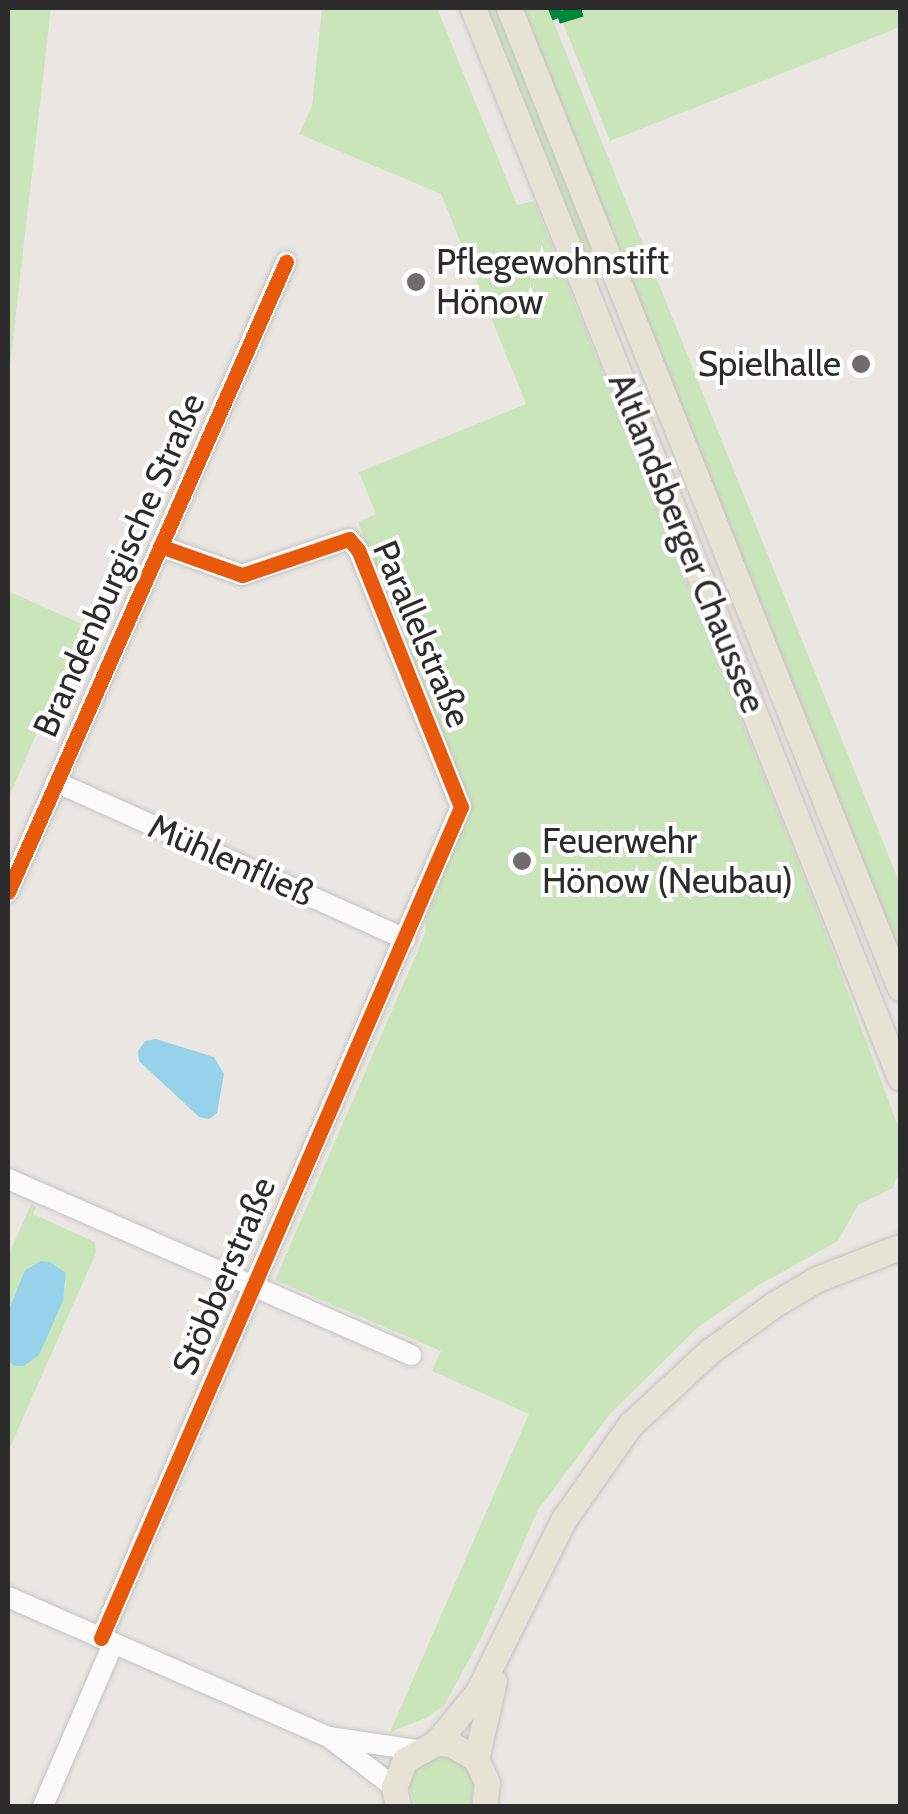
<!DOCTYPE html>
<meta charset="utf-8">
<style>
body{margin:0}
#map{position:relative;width:908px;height:1814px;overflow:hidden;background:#eae7e2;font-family:Cabin,sans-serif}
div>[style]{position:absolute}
.green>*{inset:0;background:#cbe5bb}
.water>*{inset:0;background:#96d3eb}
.roads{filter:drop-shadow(0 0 2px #c4c3c3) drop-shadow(0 0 2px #c4c3c3)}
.minor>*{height:20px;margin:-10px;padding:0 10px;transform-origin:10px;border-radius:10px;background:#fcfbfb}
.major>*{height:25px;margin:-12.5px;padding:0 12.5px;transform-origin:12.5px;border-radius:12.5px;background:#e7e3d4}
.quiet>*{height:12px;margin-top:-6px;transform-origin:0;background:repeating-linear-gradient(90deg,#00873e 0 25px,transparent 0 37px)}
.cycleway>*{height:15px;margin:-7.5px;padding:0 7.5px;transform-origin:7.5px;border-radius:7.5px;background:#e8590c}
.dots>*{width:28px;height:28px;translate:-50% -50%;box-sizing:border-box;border:5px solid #fff;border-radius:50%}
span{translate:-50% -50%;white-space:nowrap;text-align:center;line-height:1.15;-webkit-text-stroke:8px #fff;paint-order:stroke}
.poi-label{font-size:35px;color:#2c2c2c}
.left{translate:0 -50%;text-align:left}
.right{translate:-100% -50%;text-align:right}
.street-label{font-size:35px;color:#2c2c2c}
.frame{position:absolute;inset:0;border:10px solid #2c2c2c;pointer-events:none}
</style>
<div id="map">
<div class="green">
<i style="clip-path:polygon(8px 8px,51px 8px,8px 383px)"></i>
<i style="clip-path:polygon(322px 8px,437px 8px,517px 205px,534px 201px,814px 902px,900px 1131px,900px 1168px,893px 1188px,858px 1205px,838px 1241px,757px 1286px,697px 1328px,610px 1414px,538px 1510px,483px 1634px,444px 1706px,426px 1718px,390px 1732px,529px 1414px,432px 1371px,441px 1351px,275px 1280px,425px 934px,426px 917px,470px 811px,358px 522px,376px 514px,359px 472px,526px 404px,441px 194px,299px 134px,312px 106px)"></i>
<i style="clip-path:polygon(483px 8px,497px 8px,602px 264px,588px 270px)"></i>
<i style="clip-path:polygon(520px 8px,548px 8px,900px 884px,900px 954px)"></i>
<i style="clip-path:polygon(557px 8px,900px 8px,900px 27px,610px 141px)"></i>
<i style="clip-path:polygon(8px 591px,84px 625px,8px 799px)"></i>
<i style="clip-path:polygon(31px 1204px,36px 1207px,33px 1214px,95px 1242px,96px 1253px,8px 1452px,8px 1362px,15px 1366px,59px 1311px,67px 1281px,31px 1265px,8px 1312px,8px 1256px)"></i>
<i style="clip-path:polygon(446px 1753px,474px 1772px,471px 1805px,416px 1806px,409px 1787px,415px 1766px,424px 1758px)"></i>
</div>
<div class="water">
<i style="clip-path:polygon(156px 1039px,214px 1057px,224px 1074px,217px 1113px,209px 1119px,199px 1117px,139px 1061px,138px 1051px,145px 1041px)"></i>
<i style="clip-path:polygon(41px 1261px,50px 1262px,66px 1273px,63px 1301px,39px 1355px,24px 1366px,15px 1366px,8px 1362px,8px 1312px,25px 1270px)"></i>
</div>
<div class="roads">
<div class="minor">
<i style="left:56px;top:782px;width:383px;rotate:24.2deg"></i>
<i style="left:8px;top:892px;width:689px;rotate:-66.19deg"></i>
<i style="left:8px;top:1179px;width:440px;rotate:23.6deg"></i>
<i style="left:8px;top:1597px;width:350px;rotate:23.6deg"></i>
<i style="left:329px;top:1737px;width:88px;rotate:8.5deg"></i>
<i style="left:101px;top:1638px;width:906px;rotate:-66.58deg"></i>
<i style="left:461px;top:807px;width:277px;rotate:-111.8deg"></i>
<i style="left:358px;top:550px;width:14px;rotate:-129deg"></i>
<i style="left:349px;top:539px;width:113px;rotate:161.4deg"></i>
<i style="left:242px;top:575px;width:87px;rotate:-160.5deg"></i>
<i style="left:330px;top:1738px;width:81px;rotate:37.4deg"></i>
<i style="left:43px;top:1806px;width:176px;rotate:-66.6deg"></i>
</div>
<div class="major">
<i style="left:473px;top:8px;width:1152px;rotate:68.24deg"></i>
<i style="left:509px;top:8px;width:1055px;rotate:68.25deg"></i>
<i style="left:436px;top:1743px;width:66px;rotate:-50.5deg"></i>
<i style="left:478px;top:1692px;width:193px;rotate:-63.6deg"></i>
<i style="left:564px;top:1519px;width:115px;rotate:-54.9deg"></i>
<i style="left:630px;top:1425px;width:109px;rotate:-42.8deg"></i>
<i style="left:710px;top:1351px;width:78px;rotate:-36.1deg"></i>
<i style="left:773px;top:1305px;width:51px;rotate:-30.6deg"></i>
<i style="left:817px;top:1279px;width:89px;rotate:-21.1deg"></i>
<i style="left:476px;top:1759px;width:80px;rotate:-77deg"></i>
<i style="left:398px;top:1806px;width:19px;rotate:-102deg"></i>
<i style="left:394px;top:1787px;width:29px;rotate:-68deg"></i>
<i style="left:405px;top:1760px;width:35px;rotate:-29deg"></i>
<i style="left:436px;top:1743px;width:15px;rotate:4deg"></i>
<i style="left:451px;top:1744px;width:29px;rotate:31deg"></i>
<i style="left:476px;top:1759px;width:26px;rotate:65deg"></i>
<i style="left:487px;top:1783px;width:23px;rotate:97deg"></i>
</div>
</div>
<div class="quiet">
<i style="left:554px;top:8px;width:11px;rotate:68deg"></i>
<i style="left:558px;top:18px;width:34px;rotate:-17deg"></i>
</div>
<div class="cycleway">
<i style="left:8px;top:892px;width:689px;rotate:-66.19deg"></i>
<i style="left:101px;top:1638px;width:906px;rotate:-66.58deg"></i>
<i style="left:461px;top:807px;width:277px;rotate:-111.8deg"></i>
<i style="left:358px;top:550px;width:14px;rotate:-129deg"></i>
<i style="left:349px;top:539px;width:113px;rotate:161.4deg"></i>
<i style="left:242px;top:575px;width:87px;rotate:-160.5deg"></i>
</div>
<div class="dots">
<i style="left:416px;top:282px;background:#6e6d6c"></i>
<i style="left:861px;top:364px;background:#6e6d6c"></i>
<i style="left:522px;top:861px;background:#6e6d6c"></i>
</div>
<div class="poi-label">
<span class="left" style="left:436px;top:282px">Pflegewohnstift<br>Hönow</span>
<span class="right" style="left:841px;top:364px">Spielhalle</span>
<span class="left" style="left:542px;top:861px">Feuerwehr<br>Hönow (Neubau)</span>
</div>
<div class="street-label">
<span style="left:687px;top:543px;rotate:68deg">Altlandsberger Chaussee</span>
<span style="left:119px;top:565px;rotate:-66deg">Brandenburgische Straße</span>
<span style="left:422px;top:634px;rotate:67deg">Parallelstraße</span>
<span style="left:231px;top:860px;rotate:24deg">Mühlenfließ</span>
<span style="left:224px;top:1276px;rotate:-67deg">Stöbberstraße</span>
</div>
<div class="frame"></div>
</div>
